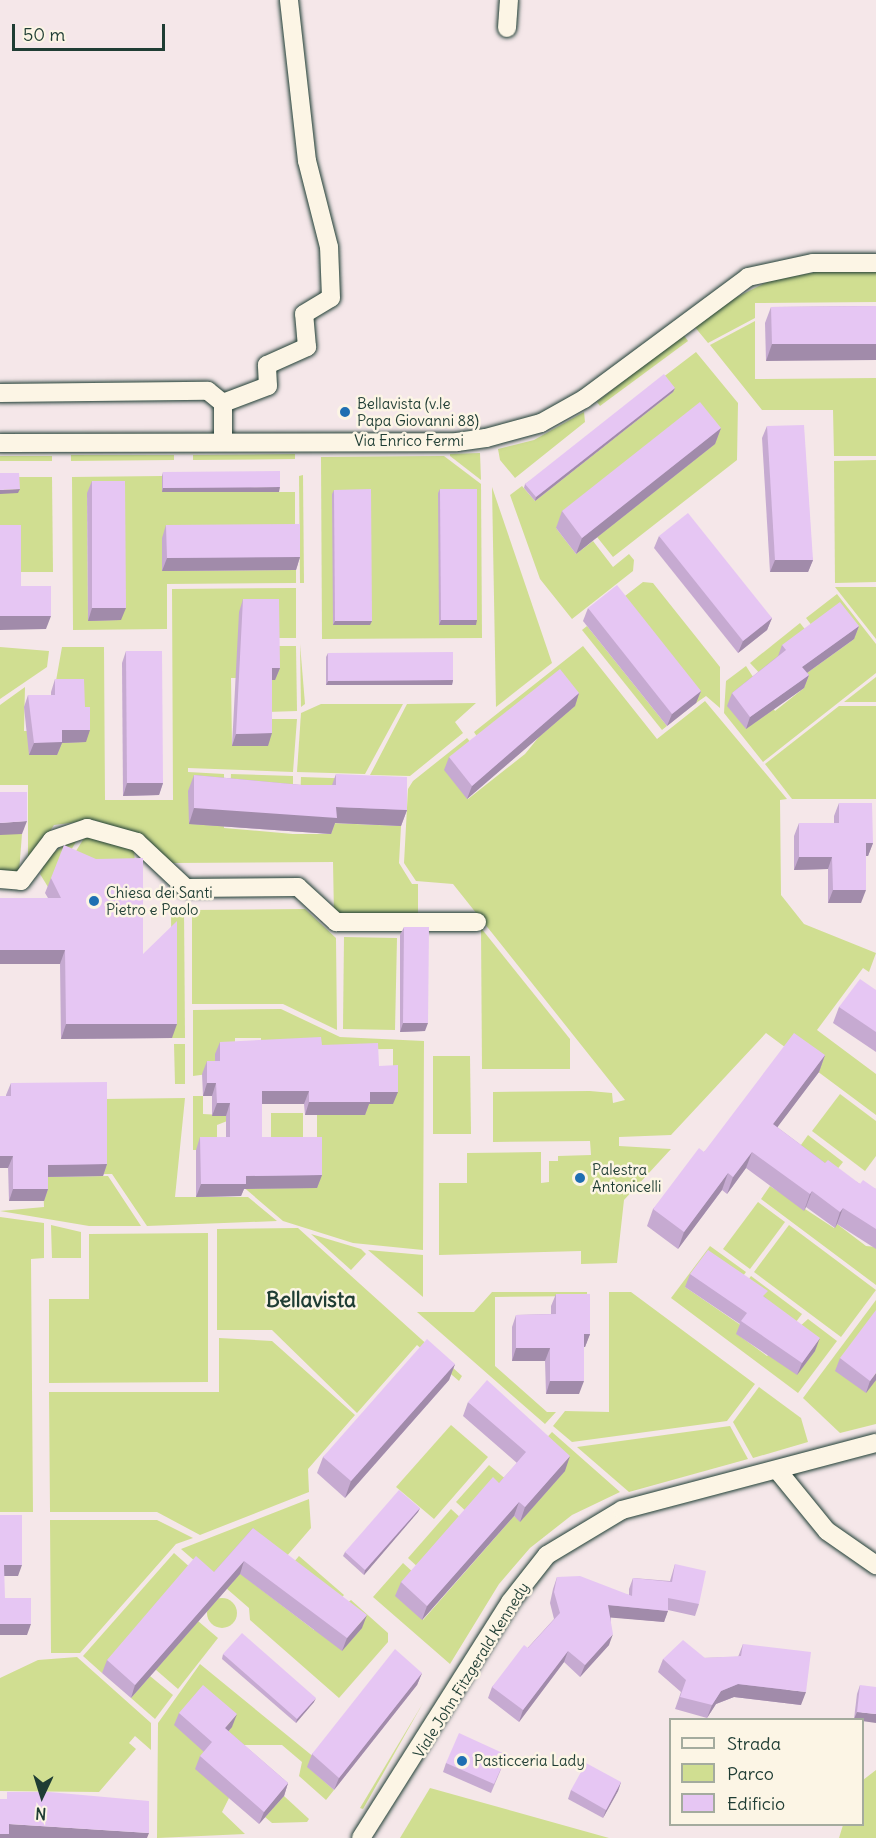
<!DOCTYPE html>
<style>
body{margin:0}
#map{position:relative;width:876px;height:1838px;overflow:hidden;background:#f5e7e9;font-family:Delius,sans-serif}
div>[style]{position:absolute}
.green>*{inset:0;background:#d0de91}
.round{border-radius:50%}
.roads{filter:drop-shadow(0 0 2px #1f3d34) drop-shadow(0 0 2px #1f3d34)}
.street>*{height:18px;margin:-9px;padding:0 9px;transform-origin:9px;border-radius:9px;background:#fcf5e5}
.wall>*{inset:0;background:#c6aad1}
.shaded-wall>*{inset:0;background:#a18baa}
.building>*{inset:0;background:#e6c6f3}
.dots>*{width:16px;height:16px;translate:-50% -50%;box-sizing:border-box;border:3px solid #fcf5e5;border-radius:50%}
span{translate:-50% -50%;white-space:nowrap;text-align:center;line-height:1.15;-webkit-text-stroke:5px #fcf5e5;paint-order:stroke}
.poi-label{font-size:15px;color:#1f3d34}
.left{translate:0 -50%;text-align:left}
.street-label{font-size:15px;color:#1f3d34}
.district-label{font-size:21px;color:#1f3d34;font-weight:700}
.legend{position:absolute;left:669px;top:1718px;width:195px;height:108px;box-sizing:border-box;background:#fcf5e5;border:2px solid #a4ab9e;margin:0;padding:8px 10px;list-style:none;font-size:18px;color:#1f3d34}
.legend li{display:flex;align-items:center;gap:12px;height:30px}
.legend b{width:30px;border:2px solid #a4ab9e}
.north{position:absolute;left:12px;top:1766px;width:60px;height:60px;-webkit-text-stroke:4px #fcf5e5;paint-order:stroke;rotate:184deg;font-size:16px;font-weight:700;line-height:24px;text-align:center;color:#1f3d34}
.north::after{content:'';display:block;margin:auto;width:21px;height:27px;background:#1f3d34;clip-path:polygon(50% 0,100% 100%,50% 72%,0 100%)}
.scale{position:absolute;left:12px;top:24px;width:153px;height:27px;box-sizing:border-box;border:3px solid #1f3d34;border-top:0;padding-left:8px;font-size:18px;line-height:21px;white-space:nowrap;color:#1f3d34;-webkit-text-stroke:4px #fcf5e5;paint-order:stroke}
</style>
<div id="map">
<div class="green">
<i style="clip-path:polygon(876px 270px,876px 302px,755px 303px,755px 318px,708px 343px,694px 326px,721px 305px,769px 281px,821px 271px)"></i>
<i style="clip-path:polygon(755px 321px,755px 379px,876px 378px,876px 456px,834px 456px,833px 410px,762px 410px,710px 345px)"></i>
<i style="clip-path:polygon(683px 334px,688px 341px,600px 406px,597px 402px)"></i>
<i style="clip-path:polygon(696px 352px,738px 403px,737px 460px,613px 557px,597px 537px,556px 528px,576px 554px,593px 541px,613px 567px,629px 554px,634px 560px,633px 571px,572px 619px,540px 579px,510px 495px,522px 486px,535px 501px,673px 392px,662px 378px)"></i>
<i style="clip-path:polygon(584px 412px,585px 422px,515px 478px,500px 460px,498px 449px,534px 440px)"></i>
<i style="clip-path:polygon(480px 453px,481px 480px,450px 456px,450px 454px)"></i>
<i style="clip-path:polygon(295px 454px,295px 459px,193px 460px,193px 455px)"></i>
<i style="clip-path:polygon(71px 455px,174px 455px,174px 460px,71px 461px)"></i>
<i style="clip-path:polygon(0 456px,52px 456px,52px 461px,0 461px)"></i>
<i style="clip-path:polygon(444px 456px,481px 484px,482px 638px,322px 639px,321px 457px)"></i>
<i style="clip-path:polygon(876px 460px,876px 582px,835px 583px,834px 461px)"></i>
<i style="clip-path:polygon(303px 475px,304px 583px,300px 583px,299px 476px)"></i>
<i style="clip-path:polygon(evenodd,162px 476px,162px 492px,295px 492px,295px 537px,162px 571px,296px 570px,296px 583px,167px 584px,167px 629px,73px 630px,72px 477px,162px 476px,87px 493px,121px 620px,88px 620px,87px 493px)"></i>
<i style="clip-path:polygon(18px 477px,52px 477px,53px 572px,16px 572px,0 538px,0 493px)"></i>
<i style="clip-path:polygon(492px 487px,552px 663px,496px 707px)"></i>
<i style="clip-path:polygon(643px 582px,653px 583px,720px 667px,720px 708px,706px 696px,696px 703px,616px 603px)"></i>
<i style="clip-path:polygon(835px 587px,876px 587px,876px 639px)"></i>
<i style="clip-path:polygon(296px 588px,296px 638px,275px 638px,239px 678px,231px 678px,232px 746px,267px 719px,297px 719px,293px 772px,188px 768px,188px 772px,224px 774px,224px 828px,293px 834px,330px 834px,331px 823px,401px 826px,399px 863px,412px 884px,418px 884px,418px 914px,334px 915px,333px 862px,171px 863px,142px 838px,94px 820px,54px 825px,28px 864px,28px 785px,0 785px,0 705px,25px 687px,24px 731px,29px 731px,54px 692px,62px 647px,104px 647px,105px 800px,173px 800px,172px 589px)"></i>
<i style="clip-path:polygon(837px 594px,876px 644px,876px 673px,763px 762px,724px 713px,726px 681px,746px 666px,775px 711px,804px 688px,797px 680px,854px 639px,816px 631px,806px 618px)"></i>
<i style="clip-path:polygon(800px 623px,808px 633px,766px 680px,750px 663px)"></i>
<i style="clip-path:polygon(587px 626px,667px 726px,662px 730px,582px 630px)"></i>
<i style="clip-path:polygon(300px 644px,305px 704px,301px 707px)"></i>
<i style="clip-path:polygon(275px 646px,296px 646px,297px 711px,267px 712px)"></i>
<i style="clip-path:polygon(583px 646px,657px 739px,705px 701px,787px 799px,780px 800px,781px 895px,804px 924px,876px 953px,869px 972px,863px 968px,817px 1030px,876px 1074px,876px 1115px,766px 1033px,671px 1135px,619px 1137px,619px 1146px,671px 1149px,624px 1200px,617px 1263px,581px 1264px,581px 1251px,439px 1255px,439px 1183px,467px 1183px,467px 1153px,541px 1152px,541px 1183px,549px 1182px,549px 1161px,558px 1161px,558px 1156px,591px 1155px,590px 1141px,493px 1142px,493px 1092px,590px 1091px,612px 1093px,613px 1103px,625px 1100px,453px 884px,416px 881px,404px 863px,408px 789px,413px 781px,467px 738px,474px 746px,468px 799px,525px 754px,547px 727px,480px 741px,474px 732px)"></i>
<i style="clip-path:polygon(0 647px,49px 651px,47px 667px,0 699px)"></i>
<i style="clip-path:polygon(876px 677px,876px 702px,844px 702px)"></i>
<i style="clip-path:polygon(476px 703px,455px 722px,463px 733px,410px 776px,370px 775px,407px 704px)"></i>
<i style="clip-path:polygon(321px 704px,403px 704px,365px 774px,297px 772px,301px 713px)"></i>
<i style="clip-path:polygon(839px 706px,876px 706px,876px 799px,792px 799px,765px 764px)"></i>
<i style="clip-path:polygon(231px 774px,293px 776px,293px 798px,230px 795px)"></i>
<i style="clip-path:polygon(301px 777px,362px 779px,300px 802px)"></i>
<i style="clip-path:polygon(0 834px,22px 834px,19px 872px,0 870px)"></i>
<i style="clip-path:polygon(80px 835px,64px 862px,48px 887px,40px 874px,47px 857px)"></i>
<i style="clip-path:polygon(86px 835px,134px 846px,135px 867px,71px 859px)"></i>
<i style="clip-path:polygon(305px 909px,336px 938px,337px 1030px,283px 1004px,192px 1004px,192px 910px)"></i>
<i style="clip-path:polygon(184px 910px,185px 1038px,172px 1038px,171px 911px)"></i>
<i style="clip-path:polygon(481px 928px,570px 1039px,570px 1069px,482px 1069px)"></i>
<i style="clip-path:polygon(344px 937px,397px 938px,395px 1030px,343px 1029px)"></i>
<i style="clip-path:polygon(281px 1009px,340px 1037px,424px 1041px,423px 1250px,353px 1243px,283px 1221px,241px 1185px,317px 1188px,317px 1115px,365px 1115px,365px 1104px,393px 1104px,393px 1049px,288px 1050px,261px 1082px,261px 1038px,235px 1038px,235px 1054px,215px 1073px,193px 1076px,193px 1010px)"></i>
<i style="clip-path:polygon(174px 1044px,185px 1044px,185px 1084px,175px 1084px)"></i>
<i style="clip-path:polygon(433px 1056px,470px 1056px,471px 1134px,433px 1134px)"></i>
<i style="clip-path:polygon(840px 1094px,876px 1121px,876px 1156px,865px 1171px,812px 1131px)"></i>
<i style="clip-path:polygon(193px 1096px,203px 1096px,203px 1114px,240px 1116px,217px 1125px,217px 1143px,226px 1150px,193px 1150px)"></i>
<i style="clip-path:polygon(185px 1098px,175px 1197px,248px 1197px,277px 1221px,147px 1226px,112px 1174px,103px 1174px,103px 1099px)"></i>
<i style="clip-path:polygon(271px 1113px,303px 1113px,303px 1144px,271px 1144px)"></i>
<i style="clip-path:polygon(808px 1135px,843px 1162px,828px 1181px,791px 1159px)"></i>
<i style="clip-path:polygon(108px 1176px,141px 1226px,89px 1226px,0 1211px,44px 1207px,43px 1177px)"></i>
<i style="clip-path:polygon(770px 1186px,834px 1228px,837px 1224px,866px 1246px,876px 1247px,876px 1285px,761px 1199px)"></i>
<i style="clip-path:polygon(758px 1202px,785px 1222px,750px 1269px,723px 1249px)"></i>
<i style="clip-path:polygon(0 1217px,44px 1223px,44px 1258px,31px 1259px,33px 1512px,0 1512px)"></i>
<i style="clip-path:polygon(51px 1225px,81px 1232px,81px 1258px,52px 1258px)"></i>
<i style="clip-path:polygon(789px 1225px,876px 1290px,841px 1337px,754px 1272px)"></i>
<i style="clip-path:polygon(298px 1228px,462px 1376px,459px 1381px,417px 1345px,357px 1413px,272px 1330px,217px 1330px,217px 1229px)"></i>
<i style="clip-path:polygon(208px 1233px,208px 1382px,49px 1383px,49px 1299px,89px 1299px,89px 1234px)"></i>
<i style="clip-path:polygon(311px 1234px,361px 1249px,366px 1254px,351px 1270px)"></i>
<i style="clip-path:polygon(710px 1246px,746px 1272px,737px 1284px,685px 1287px,742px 1326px,737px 1334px,767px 1356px,808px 1319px,837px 1341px,798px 1393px,671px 1298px)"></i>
<i style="clip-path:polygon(368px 1250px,423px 1255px,423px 1297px)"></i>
<i style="clip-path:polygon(751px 1276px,802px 1314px,789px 1331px,742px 1288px)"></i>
<i style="clip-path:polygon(492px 1292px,587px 1292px,587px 1296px,495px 1297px,495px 1366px,547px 1412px,556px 1412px,545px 1424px,417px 1312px,474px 1312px)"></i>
<i style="clip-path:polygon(609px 1292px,631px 1292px,755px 1384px,727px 1421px,572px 1442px,553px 1426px,565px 1411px,609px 1412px)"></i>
<i style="clip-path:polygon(876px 1300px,876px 1424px,840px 1433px,803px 1398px)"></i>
<i style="clip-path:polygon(219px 1338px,272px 1341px,355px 1415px,308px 1469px,309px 1492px,200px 1535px,157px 1512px,50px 1512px,49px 1392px,219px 1392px)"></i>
<i style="clip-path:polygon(759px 1387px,801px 1418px,808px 1442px,753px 1458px,733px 1422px)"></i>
<i style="clip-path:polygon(451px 1425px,488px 1457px,434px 1519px,396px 1487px)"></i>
<i style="clip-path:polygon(730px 1426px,748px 1459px,629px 1492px,577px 1447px)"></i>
<i style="clip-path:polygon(552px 1432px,620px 1492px,572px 1515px,530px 1548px,499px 1584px,450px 1664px,373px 1597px,403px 1563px,415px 1574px,423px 1620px,514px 1516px,520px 1521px,538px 1447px)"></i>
<i style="clip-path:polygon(489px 1465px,508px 1481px,469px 1514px,456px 1502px)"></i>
<i style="clip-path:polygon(309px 1499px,311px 1528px,280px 1564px,228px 1564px,314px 1630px,351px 1600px,388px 1633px,388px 1642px,339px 1698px,250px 1620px,249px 1608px,181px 1549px)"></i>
<i style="clip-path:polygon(451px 1509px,463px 1520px,420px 1569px,408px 1558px)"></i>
<i style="clip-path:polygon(50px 1520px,157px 1520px,193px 1538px,176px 1544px,80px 1653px,51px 1653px)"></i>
<i style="clip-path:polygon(174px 1553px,192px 1569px,102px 1673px,83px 1656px)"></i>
<i style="clip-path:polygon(299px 1556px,344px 1595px,336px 1604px,287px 1570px)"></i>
<i class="round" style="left:207px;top:1598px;width:30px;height:30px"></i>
<i style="clip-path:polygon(198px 1621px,218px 1638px,178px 1689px,155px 1669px)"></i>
<i style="clip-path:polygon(77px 1657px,151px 1723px,151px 1750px,135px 1736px,129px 1743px,136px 1749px,99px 1792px,0 1791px,0 1678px,38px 1660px)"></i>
<i style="clip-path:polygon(200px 1664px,315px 1758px,308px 1767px,334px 1790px,326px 1800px,299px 1776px,302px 1762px,282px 1745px,226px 1745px,220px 1741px,232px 1727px,208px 1755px,229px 1798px,222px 1812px,245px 1834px,157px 1838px,158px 1723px)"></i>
<i style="clip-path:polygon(150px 1676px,173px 1695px,155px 1719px,131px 1698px)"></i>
<i style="clip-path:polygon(423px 1703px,363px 1809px,360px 1808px)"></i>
<i style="clip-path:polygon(876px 1770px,876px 1838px,839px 1838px,843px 1825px,862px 1824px,863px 1780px)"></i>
<i style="clip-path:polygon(430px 1788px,609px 1838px,400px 1838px)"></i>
<i style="clip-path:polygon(284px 1796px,309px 1819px,307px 1822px,272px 1823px,265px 1817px)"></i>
</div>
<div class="roads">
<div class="street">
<i style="left:507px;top:28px;width:28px;rotate:-86deg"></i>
<i style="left:0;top:393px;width:208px;rotate:-0.6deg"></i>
<i style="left:208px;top:391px;width:19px;rotate:39deg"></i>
<i style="left:223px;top:440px;width:37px;rotate:-90deg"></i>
<i style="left:223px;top:403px;width:48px;rotate:-20.7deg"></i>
<i style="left:268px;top:386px;width:21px;rotate:-93deg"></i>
<i style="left:267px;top:365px;width:44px;rotate:-24.2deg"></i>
<i style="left:307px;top:347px;width:33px;rotate:-95deg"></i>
<i style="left:304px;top:314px;width:31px;rotate:-31deg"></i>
<i style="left:331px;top:298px;width:51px;rotate:-92.2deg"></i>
<i style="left:329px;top:247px;width:89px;rotate:-104.3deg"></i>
<i style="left:307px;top:161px;width:162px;rotate:-96.4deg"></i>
<i style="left:0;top:443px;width:457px;rotate:-0.1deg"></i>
<i style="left:457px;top:442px;width:29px;rotate:-8deg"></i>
<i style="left:486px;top:438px;width:57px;rotate:-15.3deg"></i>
<i style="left:541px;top:423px;width:49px;rotate:-29.2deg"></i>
<i style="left:584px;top:399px;width:204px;rotate:-36.6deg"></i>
<i style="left:748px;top:277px;width:66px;rotate:-12.2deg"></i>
<i style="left:813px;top:263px;width:63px"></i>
<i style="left:0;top:879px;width:21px;rotate:5deg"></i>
<i style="left:21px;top:881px;width:51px;rotate:-52.9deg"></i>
<i style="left:52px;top:840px;width:37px;rotate:-19deg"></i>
<i style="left:87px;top:828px;width:52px;rotate:15.6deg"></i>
<i style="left:137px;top:842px;width:67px;rotate:43.2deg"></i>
<i style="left:186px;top:888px;width:112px;rotate:-0.5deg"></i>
<i style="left:298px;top:887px;width:52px;rotate:42.6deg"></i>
<i style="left:336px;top:922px;width:141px"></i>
<i style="left:778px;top:1471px;width:77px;rotate:50.8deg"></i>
<i style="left:827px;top:1531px;width:60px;rotate:34.8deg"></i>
<i style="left:361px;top:1838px;width:279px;rotate:-57.7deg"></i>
<i style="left:510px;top:1602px;width:60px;rotate:-51.8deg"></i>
<i style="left:547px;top:1555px;width:87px;rotate:-31deg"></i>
<i style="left:622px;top:1510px;width:263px;rotate:-14.8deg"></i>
</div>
</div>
<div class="wall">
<i style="clip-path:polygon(876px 306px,766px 361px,765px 323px,771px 307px)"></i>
<i style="clip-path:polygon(675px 388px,673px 392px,535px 501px,524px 488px,525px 484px)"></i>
<i style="clip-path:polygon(767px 426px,813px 560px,808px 572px,770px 572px,762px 438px)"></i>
<i style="clip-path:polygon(721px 428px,715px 444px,576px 554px,556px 528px,562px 511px)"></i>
<i style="clip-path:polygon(163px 472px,279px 492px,162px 492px,162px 476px)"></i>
<i style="clip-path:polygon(92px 481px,121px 620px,88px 621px,87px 493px)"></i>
<i style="clip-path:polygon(440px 489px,476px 625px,439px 625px,438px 493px)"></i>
<i style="clip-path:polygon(334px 490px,370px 625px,333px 625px,332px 494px)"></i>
<i style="clip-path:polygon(166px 525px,300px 557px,296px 570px,162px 571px,162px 538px)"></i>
<i style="clip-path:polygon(659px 536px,772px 618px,767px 630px,738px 653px,654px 548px)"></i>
<i style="clip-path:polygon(243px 599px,280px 668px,275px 680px,272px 680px,268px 746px,232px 746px,239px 612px)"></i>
<i style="clip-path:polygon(588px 608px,701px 691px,696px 703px,667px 726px,583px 621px)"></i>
<i style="clip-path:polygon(859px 626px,854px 639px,807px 673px,809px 675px,804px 688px,746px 729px,727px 706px,732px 693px,778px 656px,782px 645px)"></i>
<i style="clip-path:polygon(126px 651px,163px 783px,159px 795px,123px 796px,122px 663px)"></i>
<i style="clip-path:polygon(328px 653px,453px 680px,452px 685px,326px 685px,326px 657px)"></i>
<i style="clip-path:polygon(55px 679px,86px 742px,62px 743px,57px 755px,29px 755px,24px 707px,28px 695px,51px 695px,51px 692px)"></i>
<i style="clip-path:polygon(579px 693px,575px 706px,467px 799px,444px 770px,449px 757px)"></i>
<i style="clip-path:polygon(336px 774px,407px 810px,401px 826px,335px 823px,331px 834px,189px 824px,188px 791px,194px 775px,302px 785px,332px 785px)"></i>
<i style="clip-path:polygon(839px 803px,873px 843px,868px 856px,866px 856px,861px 903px,828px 903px,828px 869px,794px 870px,794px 836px,799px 823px,834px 823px,834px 816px)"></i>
<i style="clip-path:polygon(51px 878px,143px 954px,172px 1038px,61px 1039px,60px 964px,0 964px,0 898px,48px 898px,45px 893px)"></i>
<i style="clip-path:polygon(404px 927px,425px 1031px,400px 1032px,400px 935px)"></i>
<i style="clip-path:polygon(876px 990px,876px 1052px,833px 1023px,839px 1007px)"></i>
<i style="clip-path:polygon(220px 1042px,322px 1045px,379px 1066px,393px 1104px,369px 1104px,365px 1115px,305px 1115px,304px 1104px,262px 1104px,262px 1137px,322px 1175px,317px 1188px,244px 1189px,241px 1196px,196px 1197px,196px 1150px,200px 1137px,226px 1137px,226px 1116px,212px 1116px,212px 1096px,203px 1096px,202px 1074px,207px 1061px,215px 1061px,215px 1054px)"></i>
<i style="clip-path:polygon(825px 1055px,819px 1072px,777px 1127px,825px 1163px,860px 1184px,876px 1189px,876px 1249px,837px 1224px,835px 1228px,806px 1207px,804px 1211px,746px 1168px,727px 1194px,722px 1190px,678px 1249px,647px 1226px,653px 1209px,704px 1152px)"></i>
<i style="clip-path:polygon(11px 1083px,107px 1164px,103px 1176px,48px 1177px,48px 1189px,44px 1201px,9px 1201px,6px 1095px)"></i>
<i style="clip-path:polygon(690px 1274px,765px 1297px,815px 1351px,797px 1375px,736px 1334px,740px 1324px,685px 1287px)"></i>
<i style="clip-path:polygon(556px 1294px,590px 1334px,585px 1347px,584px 1347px,579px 1394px,546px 1394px,545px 1361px,512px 1361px,512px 1327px,516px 1315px,551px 1314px,551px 1306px)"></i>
<i style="clip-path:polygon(840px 1358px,876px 1380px,866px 1393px,835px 1371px)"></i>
<i style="clip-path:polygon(455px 1364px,449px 1380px,345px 1498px,317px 1473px,323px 1457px)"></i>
<i style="clip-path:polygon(468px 1402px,565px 1471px,520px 1522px,514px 1516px,422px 1620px,395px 1596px,401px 1582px,499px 1483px,517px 1463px,463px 1416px)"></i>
<i style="clip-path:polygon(420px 1508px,418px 1512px,364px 1575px,343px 1556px,345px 1552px)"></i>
<i style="clip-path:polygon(253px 1528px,362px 1628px,342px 1651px,240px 1574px,131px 1698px,102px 1673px,107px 1660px,214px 1572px)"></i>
<i style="clip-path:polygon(675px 1564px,699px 1604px,695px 1616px,668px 1610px,664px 1622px,611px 1617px,609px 1645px,580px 1677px,564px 1662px,519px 1722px,488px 1698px,492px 1687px,554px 1619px,550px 1603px,553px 1589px,557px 1577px,629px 1595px,629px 1589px,633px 1578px,670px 1581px)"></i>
<i style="clip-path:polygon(743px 1644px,801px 1705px,734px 1697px,716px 1704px,707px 1718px,675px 1709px,681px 1692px,658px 1672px,663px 1659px,738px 1657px)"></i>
<i style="clip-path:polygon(223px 1654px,314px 1702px,296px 1723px,222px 1659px)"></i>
<i style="clip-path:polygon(422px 1673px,417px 1685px,334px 1790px,307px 1767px,312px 1754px)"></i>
<i style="clip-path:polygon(860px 1685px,862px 1719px,854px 1719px,857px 1694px)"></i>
<i style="clip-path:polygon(179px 1713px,232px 1727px,228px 1731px,288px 1783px,284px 1796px,259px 1824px,195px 1769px,200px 1756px,204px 1752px,174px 1725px)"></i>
<i style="clip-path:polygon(507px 1755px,491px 1793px,443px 1772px,446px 1763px)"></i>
<i style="clip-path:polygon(621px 1782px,618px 1791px,603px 1818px,568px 1799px,571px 1790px)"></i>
</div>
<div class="shaded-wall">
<i style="clip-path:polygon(772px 344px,876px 344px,876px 360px,766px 361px)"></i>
<i style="clip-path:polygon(675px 388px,673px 392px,535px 501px,536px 497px)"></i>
<i style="clip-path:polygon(721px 428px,715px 444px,576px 554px,582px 538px)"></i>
<i style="clip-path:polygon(280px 487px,279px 492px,162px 492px,163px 488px)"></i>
<i style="clip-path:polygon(20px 489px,18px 493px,0 494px,0 490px)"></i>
<i style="clip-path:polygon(300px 557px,296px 570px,162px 571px,167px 558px)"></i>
<i style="clip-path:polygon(775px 560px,813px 560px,808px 572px,770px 572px)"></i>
<i style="clip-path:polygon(92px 608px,126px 608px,121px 620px,88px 621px)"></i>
<i style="clip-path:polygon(0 616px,51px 616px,46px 629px,0 630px)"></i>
<i style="clip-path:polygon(772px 618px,767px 630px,738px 653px,743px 641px)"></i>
<i style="clip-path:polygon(441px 620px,477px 620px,476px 625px,439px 625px)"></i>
<i style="clip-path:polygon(335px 621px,372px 621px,370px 625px,333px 625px)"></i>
<i style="clip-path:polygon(859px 626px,854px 639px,797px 680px,802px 667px)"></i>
<i style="clip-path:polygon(272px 668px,280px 668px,275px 680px,267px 680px)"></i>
<i style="clip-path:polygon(809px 675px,804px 688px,746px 729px,750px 717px)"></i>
<i style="clip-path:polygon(453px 680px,452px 685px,326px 685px,328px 681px)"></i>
<i style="clip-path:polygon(701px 691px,696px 703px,667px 726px,672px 714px)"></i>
<i style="clip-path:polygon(579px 693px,575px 706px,467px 799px,472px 786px)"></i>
<i style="clip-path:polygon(62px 730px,90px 730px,86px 742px,62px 743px,57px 755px,29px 755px,34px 743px)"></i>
<i style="clip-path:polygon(272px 733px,268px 746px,232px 746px,236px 734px)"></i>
<i style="clip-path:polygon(127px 783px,163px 783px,159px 795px,123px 796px)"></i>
<i style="clip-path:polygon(336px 807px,407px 810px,401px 826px,335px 823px,331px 834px,189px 824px,194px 808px)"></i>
<i style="clip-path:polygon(27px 821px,22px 834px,0 835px,0 823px)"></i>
<i style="clip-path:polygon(866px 843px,873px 843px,868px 856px,861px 856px)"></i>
<i style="clip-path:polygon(799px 857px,832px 857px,828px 869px,794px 870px)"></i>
<i style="clip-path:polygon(833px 890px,866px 890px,861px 903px,828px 903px)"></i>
<i style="clip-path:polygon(0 950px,65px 950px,60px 964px,0 964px)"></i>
<i style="clip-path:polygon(403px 1023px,428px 1023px,425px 1031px,400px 1032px)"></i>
<i style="clip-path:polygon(66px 1024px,177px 1024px,172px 1038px,61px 1039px)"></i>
<i style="clip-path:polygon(825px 1055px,819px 1072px,767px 1141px,773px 1124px)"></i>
<i style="clip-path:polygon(207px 1083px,216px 1083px,212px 1096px,203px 1096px)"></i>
<i style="clip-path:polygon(262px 1091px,309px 1091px,304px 1104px,257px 1104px)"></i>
<i style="clip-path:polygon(370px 1092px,398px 1092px,393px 1104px,369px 1104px,365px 1115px,305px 1115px,309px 1102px)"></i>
<i style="clip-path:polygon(217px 1103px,230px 1103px,226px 1116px,212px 1116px)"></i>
<i style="clip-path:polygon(752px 1152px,746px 1168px,727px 1194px,733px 1177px)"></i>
<i style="clip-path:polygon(0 1156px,13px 1156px,8px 1168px,0 1168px)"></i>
<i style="clip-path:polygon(107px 1164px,103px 1176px,43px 1177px,48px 1165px)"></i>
<i style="clip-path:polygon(728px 1173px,722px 1190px,678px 1249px,684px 1232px)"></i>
<i style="clip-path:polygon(322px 1175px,317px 1188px,244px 1189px,241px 1196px,196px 1197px,201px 1184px,246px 1176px)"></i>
<i style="clip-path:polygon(13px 1189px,48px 1189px,44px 1201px,9px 1201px)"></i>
<i style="clip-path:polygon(812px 1191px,806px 1207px,804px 1211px,810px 1194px)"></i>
<i style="clip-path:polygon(843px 1208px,837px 1224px,835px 1228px,840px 1212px)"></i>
<i style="clip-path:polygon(584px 1334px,590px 1334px,585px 1347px,579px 1347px)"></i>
<i style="clip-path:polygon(820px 1338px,815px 1351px,797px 1375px,802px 1363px)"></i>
<i style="clip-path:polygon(516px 1348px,550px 1348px,545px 1361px,512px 1361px)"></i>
<i style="clip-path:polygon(455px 1364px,449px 1380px,345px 1498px,351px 1481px)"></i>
<i style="clip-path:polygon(876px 1373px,876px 1380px,866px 1393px,870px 1381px)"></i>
<i style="clip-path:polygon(550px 1381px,584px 1381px,579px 1394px,546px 1394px)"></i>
<i style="clip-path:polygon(570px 1456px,565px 1471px,520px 1522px,525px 1507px)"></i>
<i style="clip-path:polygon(519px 1502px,514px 1516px,422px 1620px,427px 1606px)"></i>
<i style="clip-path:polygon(420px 1508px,418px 1512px,364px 1575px,365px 1570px)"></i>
<i style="clip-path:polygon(244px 1561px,240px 1574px,131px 1698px,135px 1685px)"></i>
<i style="clip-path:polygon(4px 1565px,22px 1565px,18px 1576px,0 1576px)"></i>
<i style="clip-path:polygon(608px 1605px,668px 1611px,664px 1622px,604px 1617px)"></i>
<i style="clip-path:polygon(367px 1615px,362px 1628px,342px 1651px,347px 1638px)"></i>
<i style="clip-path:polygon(0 1624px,31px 1624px,27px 1635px,0 1635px)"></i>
<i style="clip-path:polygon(613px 1634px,609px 1645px,580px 1677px,585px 1665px)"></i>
<i style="clip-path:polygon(568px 1651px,564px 1662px,519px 1722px,523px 1710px)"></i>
<i style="clip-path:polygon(422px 1673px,417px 1685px,334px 1790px,339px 1778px)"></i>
<i style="clip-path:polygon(738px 1684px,806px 1692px,801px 1705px,734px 1697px,716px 1704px,707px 1718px,712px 1705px,721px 1691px)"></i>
<i style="clip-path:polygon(316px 1698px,314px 1702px,296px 1723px,297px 1719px)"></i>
<i style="clip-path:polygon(857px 1712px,876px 1714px,876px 1723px,862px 1721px,862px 1719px,854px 1719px)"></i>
<i style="clip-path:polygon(237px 1714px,232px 1727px,220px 1741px,225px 1728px)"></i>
<i style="clip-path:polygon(621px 1782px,618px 1791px,603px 1818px,606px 1810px)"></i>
<i style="clip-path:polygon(288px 1783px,284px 1796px,259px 1824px,264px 1812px)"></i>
<i style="clip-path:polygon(9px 1824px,149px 1833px,147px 1838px,0 1838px,0 1834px)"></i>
</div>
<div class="building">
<i style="clip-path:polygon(876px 306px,876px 344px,772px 344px,771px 307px)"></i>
<i style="clip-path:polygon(664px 374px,675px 388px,536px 497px,525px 484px)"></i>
<i style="clip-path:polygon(700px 402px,721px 428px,582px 538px,562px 511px)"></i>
<i style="clip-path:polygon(804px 425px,813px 560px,775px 560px,767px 426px)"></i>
<i style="clip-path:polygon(280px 471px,280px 487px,163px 488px,163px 472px)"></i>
<i style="clip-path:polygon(0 473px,19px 473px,20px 489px,0 490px)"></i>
<i style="clip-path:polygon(92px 481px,125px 481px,126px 608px,92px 608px)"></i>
<i style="clip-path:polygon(371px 489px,372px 621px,335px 621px,334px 490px)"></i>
<i style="clip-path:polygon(440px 489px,477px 489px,477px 620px,441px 620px)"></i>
<i style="clip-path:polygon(688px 513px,772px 618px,743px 641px,659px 536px)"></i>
<i style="clip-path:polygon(300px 524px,300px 557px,167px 558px,166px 525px)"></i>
<i style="clip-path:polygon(0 525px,21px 525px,21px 586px,51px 586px,51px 616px,0 616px)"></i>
<i style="clip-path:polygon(617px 585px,701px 691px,672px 714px,588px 608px)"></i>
<i style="clip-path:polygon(243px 599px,279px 599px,280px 668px,272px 668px,272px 733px,236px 734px)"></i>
<i style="clip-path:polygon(840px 602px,859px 626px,802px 667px,809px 675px,750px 717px,732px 693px,786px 650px,782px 645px)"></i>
<i style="clip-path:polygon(126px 651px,162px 651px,163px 783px,127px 783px)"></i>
<i style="clip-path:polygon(453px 652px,453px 680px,328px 681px,328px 653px)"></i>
<i style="clip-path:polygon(560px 669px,579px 693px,472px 786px,449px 757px)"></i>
<i style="clip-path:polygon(55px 679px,84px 679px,85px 707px,90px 707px,90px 730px,62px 730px,62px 742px,34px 743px,28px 695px,55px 695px)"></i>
<i style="clip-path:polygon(336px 774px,407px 777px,407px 810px,336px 807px,337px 818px,194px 808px,194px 775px,302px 785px,336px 785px)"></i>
<i style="clip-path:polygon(0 792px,27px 792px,27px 821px,0 823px)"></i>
<i style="clip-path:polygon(839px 803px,872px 803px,873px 843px,866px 843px,866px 890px,833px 890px,832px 857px,799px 857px,799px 823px,839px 823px)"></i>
<i style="clip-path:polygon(64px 845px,96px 859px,143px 858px,143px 954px,177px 921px,177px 1024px,66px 1024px,65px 950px,0 950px,0 898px,61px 898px,51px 878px)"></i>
<i style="clip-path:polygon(404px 927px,429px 927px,428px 1023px,403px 1023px)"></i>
<i style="clip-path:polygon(860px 979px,876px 990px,876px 1032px,839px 1007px)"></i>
<i style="clip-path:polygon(794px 1033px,825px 1055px,773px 1124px,825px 1163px,828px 1160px,860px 1184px,863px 1180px,876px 1189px,876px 1229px,843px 1208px,840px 1212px,812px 1191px,810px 1194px,752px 1152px,733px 1177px,728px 1173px,684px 1232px,653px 1209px,699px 1148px,704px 1152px)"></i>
<i style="clip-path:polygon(321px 1037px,322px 1045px,378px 1043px,379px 1066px,398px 1065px,398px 1092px,370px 1092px,370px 1102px,309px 1102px,309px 1091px,262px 1091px,262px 1137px,322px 1137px,322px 1175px,246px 1176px,246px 1184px,201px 1184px,200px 1137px,230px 1137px,230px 1103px,217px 1103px,216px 1083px,207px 1083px,207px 1061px,220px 1061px,220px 1042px)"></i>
<i style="clip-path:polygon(107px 1082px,107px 1164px,48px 1165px,48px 1189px,13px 1189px,13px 1156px,0 1156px,0 1096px,11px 1096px,11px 1083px)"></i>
<i style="clip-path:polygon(708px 1250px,768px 1291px,763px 1296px,820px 1338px,802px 1363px,741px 1321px,747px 1313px,690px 1274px)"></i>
<i style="clip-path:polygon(556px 1294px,590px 1294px,590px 1334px,584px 1334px,584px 1381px,550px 1381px,550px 1348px,516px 1348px,516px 1315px,556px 1314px)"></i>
<i style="clip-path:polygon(876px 1310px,876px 1373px,870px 1381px,840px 1358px)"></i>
<i style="clip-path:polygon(427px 1339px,455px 1364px,351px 1481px,323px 1457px)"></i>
<i style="clip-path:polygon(487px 1380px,570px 1456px,525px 1507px,519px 1502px,427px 1606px,401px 1582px,493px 1477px,499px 1483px,526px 1452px,468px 1402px)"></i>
<i style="clip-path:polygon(399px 1490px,420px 1508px,365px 1570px,345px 1552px)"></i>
<i style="clip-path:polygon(0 1515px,22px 1515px,22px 1565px,4px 1565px,5px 1598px,31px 1598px,31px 1624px,0 1624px)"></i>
<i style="clip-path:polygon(253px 1528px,367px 1615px,347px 1638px,244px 1561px,135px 1685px,107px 1660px,196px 1556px,214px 1572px)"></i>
<i style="clip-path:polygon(675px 1564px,706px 1571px,699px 1604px,668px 1598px,668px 1611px,608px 1605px,613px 1634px,585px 1665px,568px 1651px,523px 1710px,492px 1687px,524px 1645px,528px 1648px,560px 1613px,554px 1592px,557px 1577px,580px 1576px,632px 1596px,633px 1578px,672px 1582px)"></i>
<i style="clip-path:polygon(242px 1633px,316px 1698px,297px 1719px,223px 1654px)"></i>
<i style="clip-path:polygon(683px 1640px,705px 1658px,741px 1656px,743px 1644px,811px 1652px,806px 1692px,738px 1684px,721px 1691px,712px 1705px,680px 1697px,686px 1680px,663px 1659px)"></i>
<i style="clip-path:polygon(395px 1649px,422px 1673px,339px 1778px,312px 1754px)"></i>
<i style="clip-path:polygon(203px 1685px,237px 1714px,225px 1728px,288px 1783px,264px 1812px,200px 1756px,212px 1742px,179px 1713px)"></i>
<i style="clip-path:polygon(860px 1685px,876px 1687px,876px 1714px,857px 1712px)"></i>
<i style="clip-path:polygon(459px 1733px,507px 1755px,494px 1784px,446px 1763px)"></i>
<i style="clip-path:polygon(586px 1763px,621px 1782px,606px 1810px,571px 1790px)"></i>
<i style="clip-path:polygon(7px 1792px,49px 1792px,149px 1801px,149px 1833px,9px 1824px,9px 1834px,0 1834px,0 1799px,7px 1799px)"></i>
</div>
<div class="dots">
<i style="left:345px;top:412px;background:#1f6fb2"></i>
<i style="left:94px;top:901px;background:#1f6fb2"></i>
<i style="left:580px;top:1178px;background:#1f6fb2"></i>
<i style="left:462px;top:1761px;background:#1f6fb2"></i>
</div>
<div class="poi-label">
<span class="left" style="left:357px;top:412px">Bellavista (v.le<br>Papa Giovanni 88)</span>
<span class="left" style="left:106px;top:901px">Chiesa dei Santi<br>Pietro e Paolo</span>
<span class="left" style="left:592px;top:1178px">Palestra<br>Antonicelli</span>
<span class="left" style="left:474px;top:1761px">Pasticceria Lady</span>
</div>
<div class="street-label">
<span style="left:409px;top:441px">Via Enrico Fermi</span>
<span style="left:471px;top:1670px;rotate:-58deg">Viale John Fitzgerald Kennedy</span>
</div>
<div class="district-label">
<span style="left:311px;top:1300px">Bellavista</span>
</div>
<ul class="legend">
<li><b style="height:8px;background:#fcf5e5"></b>Strada</li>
<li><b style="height:16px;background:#d0de91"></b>Parco</li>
<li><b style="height:16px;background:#e6c6f3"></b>Edificio</li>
</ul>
<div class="north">N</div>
<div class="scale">50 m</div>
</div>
